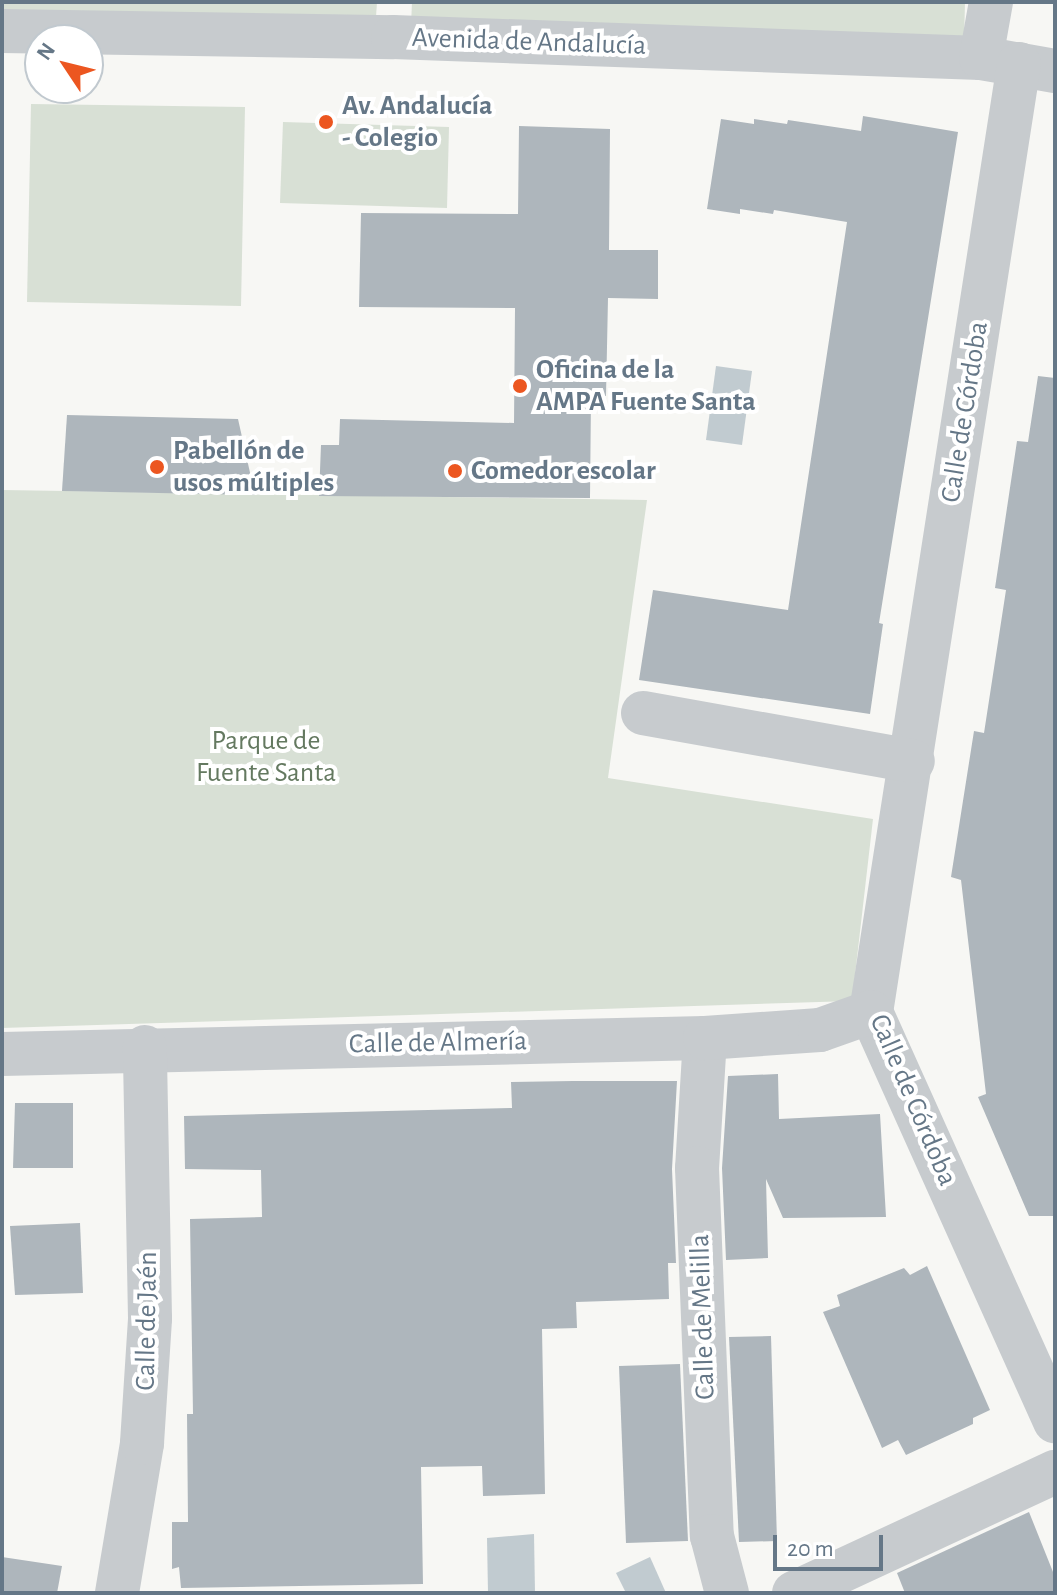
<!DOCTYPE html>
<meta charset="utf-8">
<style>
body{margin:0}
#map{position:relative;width:1057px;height:1595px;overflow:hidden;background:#f7f7f4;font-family:"Alegreya Sans",sans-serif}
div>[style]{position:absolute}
.green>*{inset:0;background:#d8e0d5}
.water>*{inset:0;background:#c1cbd0}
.building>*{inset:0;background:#aeb6bc}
.minor>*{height:44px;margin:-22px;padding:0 22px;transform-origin:22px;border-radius:22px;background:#c7cbce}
.dots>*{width:22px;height:22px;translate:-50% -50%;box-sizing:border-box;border:4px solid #fff;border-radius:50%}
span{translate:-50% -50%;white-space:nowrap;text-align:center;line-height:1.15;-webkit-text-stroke:8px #fff;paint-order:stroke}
.street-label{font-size:28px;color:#657787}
.poi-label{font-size:28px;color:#657787;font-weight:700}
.left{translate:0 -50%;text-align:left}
.park-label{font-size:28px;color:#647960}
.frame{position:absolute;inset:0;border:4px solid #657787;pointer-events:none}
.north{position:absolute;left:24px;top:24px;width:80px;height:80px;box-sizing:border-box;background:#fff;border:2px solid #c1c9cf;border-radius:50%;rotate:305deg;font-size:22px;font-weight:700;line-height:32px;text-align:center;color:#657787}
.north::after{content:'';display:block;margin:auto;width:28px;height:36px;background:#ec5620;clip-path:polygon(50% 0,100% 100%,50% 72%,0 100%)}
.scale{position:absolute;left:773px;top:1535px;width:110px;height:36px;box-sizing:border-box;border:4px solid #657787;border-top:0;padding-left:10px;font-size:24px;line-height:28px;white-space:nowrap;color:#657787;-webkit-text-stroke:6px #fff;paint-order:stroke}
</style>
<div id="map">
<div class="green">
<i style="clip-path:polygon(2px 2px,377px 2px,376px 17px,2px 10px)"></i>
<i style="clip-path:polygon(412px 2px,965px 2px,964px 42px,411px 26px)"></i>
<i style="clip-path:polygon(31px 104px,245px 107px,241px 306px,27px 302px)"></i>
<i style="clip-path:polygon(283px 122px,449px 127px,447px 208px,280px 203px)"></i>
<i style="clip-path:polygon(2px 490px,647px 500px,608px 778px,873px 819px,852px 1001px,2px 1028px)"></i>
</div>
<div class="water">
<i style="clip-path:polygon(716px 366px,752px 371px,742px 445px,706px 440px)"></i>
<i style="clip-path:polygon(534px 1534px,535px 1593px,488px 1593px,487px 1538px)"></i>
<i style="clip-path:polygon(650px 1557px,666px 1593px,626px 1593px,616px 1573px)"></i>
</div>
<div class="building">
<i style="clip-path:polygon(863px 116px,958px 132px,879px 623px,883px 624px,870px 714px,639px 680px,653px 590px,788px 610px,847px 222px,774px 210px,773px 214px,740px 209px,740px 214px,707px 209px,721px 119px,754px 124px,754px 119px,787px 124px,788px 120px,861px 131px)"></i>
<i style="clip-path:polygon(519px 126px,610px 129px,609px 250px,658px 250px,658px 299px,608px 298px,606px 396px,591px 396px,590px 498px,319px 496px,321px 445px,339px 445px,340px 419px,514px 423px,515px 308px,359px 307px,361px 213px,518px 214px)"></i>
<i style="clip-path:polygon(1038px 376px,1055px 378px,1055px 1216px,1029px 1216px,978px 1097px,986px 1094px,961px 880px,951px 877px,974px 731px,984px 733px,1006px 590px,995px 588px,1017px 441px,1028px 442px)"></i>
<i style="clip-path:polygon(67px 415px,238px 419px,255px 495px,62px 491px)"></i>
<i style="clip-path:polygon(778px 1074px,779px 1119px,880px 1114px,886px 1217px,783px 1218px,766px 1179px,768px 1258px,726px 1260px,722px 1168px,728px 1076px)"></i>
<i style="clip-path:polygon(573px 1081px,677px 1081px,672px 1169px,676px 1263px,668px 1263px,669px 1299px,576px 1302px,577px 1328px,542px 1329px,545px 1494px,483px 1496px,482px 1466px,421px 1467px,423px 1584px,181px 1588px,179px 1567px,172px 1569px,172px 1522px,188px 1522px,187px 1414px,193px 1414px,190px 1219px,262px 1217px,261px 1170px,185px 1169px,184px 1116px,512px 1108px,511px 1082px)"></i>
<i style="clip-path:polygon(15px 1103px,73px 1103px,73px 1168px,13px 1168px)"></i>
<i style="clip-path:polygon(80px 1223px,83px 1293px,15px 1295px,10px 1226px)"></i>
<i style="clip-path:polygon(927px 1266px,990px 1410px,973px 1418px,973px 1424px,906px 1455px,898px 1440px,882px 1448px,823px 1312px,840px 1306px,837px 1295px,904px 1268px,910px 1275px)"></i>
<i style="clip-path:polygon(771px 1336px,777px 1541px,739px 1542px,729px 1337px)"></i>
<i style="clip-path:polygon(680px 1364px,688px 1541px,626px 1543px,619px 1366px)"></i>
<i style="clip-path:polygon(1029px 1512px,1055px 1577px,1055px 1593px,905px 1593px,897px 1573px)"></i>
<i style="clip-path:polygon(2px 1557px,62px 1566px,57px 1593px,2px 1593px)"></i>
</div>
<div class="minor">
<i style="left:2px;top:31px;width:391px;rotate:0.9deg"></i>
<i style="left:393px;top:37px;width:588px;rotate:2.05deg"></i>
<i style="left:981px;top:58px;width:75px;rotate:10deg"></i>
<i style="left:981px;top:58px;width:57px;rotate:-79.9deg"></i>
<i style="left:1019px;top:64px;width:959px;rotate:98.87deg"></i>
<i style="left:871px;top:1012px;width:449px;rotate:65.8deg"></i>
<i style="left:643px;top:713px;width:274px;rotate:10.1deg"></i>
<i style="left:705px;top:1038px;width:130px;rotate:93.5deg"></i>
<i style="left:697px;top:1168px;width:368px;rotate:87.7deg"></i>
<i style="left:712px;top:1536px;width:59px;rotate:75.3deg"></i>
<i style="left:2px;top:1054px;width:703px;rotate:-1.3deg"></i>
<i style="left:705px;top:1038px;width:115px;rotate:-4deg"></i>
<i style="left:820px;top:1030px;width:54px;rotate:-19.4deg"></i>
<i style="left:117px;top:1593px;width:152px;rotate:-80.5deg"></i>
<i style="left:142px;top:1443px;width:125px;rotate:-86.3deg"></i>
<i style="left:150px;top:1318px;width:271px;rotate:-91.1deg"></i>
<i style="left:794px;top:1593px;width:288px;rotate:-24.9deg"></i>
</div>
<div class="dots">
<i style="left:326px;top:122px;background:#ec5620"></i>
<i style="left:520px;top:386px;background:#ec5620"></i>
<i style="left:157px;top:467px;background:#ec5620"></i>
<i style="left:455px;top:471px;background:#ec5620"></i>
</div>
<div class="street-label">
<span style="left:529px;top:42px;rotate:2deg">Avenida de Andalucía</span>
<span style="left:965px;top:412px;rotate:-81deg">Calle de Córdoba</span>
<span style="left:438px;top:1043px;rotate:-1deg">Calle de Almería</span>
<span style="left:913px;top:1100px;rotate:67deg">Calle de Córdoba</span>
<span style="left:703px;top:1317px;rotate:-92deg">Calle de Melilla</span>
<span style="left:147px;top:1321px;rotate:-89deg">Calle de Jaén</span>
</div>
<div class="poi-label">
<span class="left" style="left:342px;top:122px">Av. Andalucía<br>- Colegio</span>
<span class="left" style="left:536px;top:386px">Oficina de la<br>AMPA Fuente Santa</span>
<span class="left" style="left:173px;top:467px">Pabellón de<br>usos múltiples</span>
<span class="left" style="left:471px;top:471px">Comedor escolar</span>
</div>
<div class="park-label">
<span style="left:266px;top:757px">Parque de<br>Fuente Santa</span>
</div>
<div class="frame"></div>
<div class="north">N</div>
<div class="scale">20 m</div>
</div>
